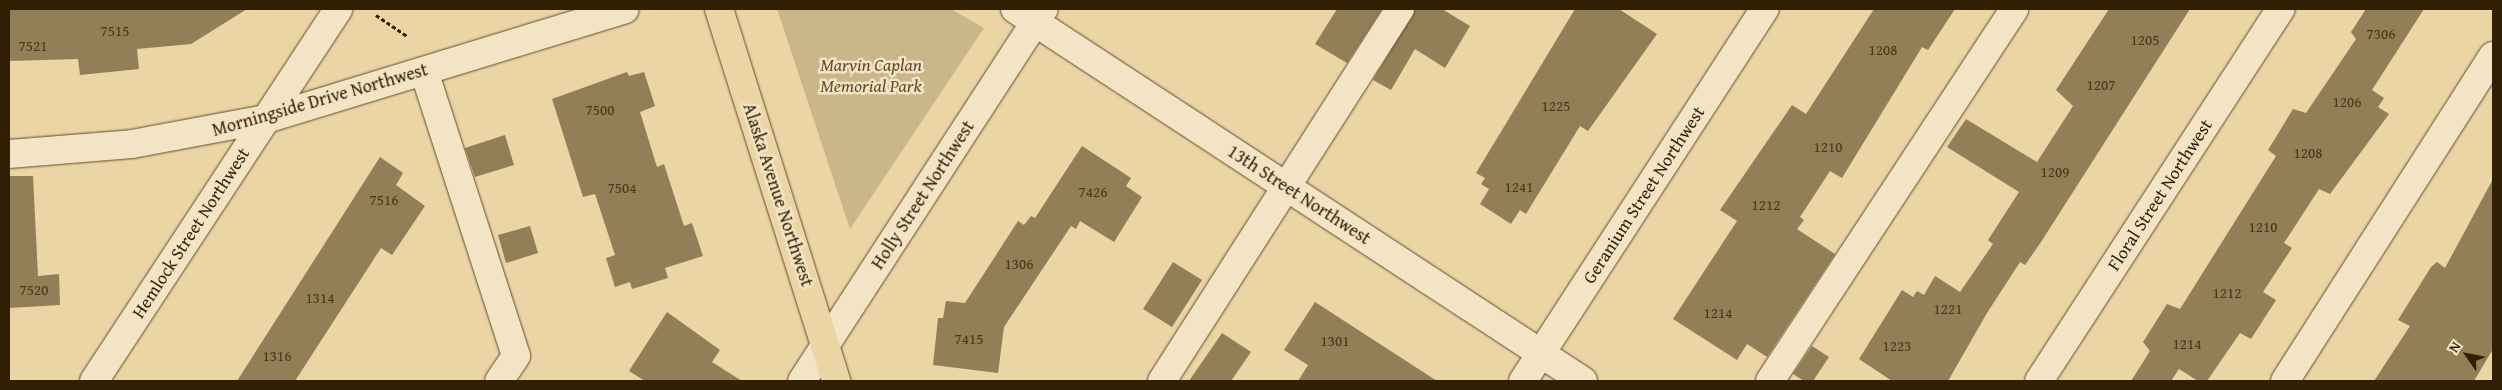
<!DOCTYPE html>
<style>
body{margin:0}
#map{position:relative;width:2502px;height:390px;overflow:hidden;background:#ebd5a4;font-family:"Gentium Book Plus",serif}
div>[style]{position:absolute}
.green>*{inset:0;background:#cbb689}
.building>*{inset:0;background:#927e57}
.path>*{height:3px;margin-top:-1.5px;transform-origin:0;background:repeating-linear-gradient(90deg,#311f04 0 4px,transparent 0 6.5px)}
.roads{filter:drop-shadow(0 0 1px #604c2c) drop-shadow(0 0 1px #604c2c)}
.minor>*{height:28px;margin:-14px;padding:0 14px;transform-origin:14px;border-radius:14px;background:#f2e4c4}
.major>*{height:28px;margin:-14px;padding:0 14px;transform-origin:14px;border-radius:14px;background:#ebd5a4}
span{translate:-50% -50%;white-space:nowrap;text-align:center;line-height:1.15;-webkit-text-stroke:5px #f2e4c4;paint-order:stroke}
.number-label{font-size:15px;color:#493719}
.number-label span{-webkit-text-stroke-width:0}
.park-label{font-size:18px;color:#5f4c2c;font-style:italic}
.street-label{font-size:18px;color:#311f04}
.frame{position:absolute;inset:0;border:10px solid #311f04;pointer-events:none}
.north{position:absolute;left:2442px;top:330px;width:50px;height:50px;-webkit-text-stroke:4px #f2e4c4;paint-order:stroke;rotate:303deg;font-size:14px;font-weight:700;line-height:20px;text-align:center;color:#311f04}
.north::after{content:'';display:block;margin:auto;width:18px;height:22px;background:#311f04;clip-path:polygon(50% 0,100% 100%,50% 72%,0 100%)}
</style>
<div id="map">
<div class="green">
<i style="clip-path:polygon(777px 9px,951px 9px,984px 28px,850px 229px)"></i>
</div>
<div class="building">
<i style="clip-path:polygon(9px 9px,247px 9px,191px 44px,137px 49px,139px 69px,80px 75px,78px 59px,9px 61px)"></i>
<i style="clip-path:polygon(1337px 9px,1382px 9px,1347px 63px,1315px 44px)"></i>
<i style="clip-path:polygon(1415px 9px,1442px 9px,1470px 26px,1445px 68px,1415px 49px,1391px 90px,1373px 80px)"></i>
<i style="clip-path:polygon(1575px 9px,1619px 9px,1657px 34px,1588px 131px,1580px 126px,1526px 214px,1520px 210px,1511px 224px,1480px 204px,1489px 189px,1481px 184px,1485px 178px,1476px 173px)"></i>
<i style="clip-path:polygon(1874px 9px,1955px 9px,1928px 50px,1922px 47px,1842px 178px,1830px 171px,1800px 217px,1804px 220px,1797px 229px,1835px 254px,1767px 357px,1747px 344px,1737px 360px,1673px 319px,1737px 221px,1720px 210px,1792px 105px,1806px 114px)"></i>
<i style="clip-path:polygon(2109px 9px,2190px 9px,2041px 242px,2025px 265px,2020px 262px,1987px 313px,1948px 381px,1892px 381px,1859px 359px,1902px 290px,1913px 297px,1917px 291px,1924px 295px,1935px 276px,1960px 292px,1993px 244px,1988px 240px,2019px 192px,1947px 147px,1966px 119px,2037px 162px,2073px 106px,2056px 90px)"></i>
<i style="clip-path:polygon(2366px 9px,2424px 9px,2372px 90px,2384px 98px,2378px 107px,2389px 114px,2330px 194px,2319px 189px,2284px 243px,2292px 248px,2263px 292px,2276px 300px,2251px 339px,2240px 333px,2207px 381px,2198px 381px,2179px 369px,2171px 381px,2131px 381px,2150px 351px,2143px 342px,2167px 304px,2180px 309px,2276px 156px,2268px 150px,2293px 109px,2306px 113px,2356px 39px,2351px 32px)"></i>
<i style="clip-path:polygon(627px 72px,629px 76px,644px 72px,655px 106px,640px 112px,657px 167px,664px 164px,684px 226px,692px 223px,703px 256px,665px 268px,668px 278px,632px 289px,630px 282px,615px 287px,606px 258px,615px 255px,595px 194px,583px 197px,552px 99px)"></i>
<i style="clip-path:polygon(505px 135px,514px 165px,475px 177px,465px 148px)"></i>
<i style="clip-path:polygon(1082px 146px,1131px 178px,1126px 186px,1142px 197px,1114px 242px,1080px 221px,1076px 229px,1071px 226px,1004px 327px,998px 373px,933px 365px,938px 318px,943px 318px,946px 301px,965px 303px,1018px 221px,1024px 225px,1031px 216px,1035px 218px)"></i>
<i style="clip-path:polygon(380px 157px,403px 173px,396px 185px,425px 206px,392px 255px,381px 248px,295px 381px,237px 381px)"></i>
<i style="clip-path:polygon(9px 176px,33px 176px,38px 276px,59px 274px,60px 305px,9px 308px)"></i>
<i style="clip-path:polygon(2493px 179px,2493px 349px,2474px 381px,2374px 381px,2410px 326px,2398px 320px,2431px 267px,2437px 262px,2445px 268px)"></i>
<i style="clip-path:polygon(530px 226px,538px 253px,506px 263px,498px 235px)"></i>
<i style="clip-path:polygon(1173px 262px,1202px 280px,1172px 327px,1143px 309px)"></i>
<i style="clip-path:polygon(1315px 302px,1437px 381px,1298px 381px,1308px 365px,1284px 350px)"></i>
<i style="clip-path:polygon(667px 312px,720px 350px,712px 362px,742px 381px,645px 381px,629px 371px)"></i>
<i style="clip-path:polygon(1222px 333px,1251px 352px,1231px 381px,1189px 381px)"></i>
<i style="clip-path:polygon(1812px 346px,1829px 357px,1813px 381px,1804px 381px,1793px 374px)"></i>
</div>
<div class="path">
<i style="left:376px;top:15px;width:37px;rotate:34deg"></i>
</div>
<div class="roads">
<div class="minor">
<i style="left:1015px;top:9px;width:679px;rotate:33.22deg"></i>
<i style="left:424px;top:71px;width:299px;rotate:72.1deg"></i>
<i style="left:516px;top:356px;width:30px;rotate:124deg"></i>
<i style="left:9px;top:154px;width:123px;rotate:-4.6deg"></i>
<i style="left:132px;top:144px;width:136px;rotate:-10.6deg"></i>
<i style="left:266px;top:119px;width:375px;rotate:-17deg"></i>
<i style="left:94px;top:381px;width:445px;rotate:-56.7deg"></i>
<i style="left:802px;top:381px;width:444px;rotate:-57deg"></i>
<i style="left:1162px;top:381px;width:442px;rotate:-57.4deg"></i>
<i style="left:1523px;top:381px;width:444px;rotate:-57deg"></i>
<i style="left:1770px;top:381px;width:445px;rotate:-56.7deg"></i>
<i style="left:2039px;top:381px;width:444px;rotate:-57deg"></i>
<i style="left:2285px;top:381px;width:386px;rotate:-57.4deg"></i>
</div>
<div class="major">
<i style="left:719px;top:9px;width:390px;rotate:72.5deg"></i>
</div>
</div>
<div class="number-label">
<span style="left:115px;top:31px">7515</span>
<span style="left:2381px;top:34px">7306</span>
<span style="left:2145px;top:40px">1205</span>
<span style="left:33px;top:46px">7521</span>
<span style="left:1883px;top:50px">1208</span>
<span style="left:2101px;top:85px">1207</span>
<span style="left:2347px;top:102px">1206</span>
<span style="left:1556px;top:106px">1225</span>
<span style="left:600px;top:110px">7500</span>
<span style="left:1828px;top:147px">1210</span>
<span style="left:2308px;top:153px">1208</span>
<span style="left:2055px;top:172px">1209</span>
<span style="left:1519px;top:187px">1241</span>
<span style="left:622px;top:188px">7504</span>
<span style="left:1093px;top:192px">7426</span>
<span style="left:384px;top:200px">7516</span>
<span style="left:1766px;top:205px">1212</span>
<span style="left:2263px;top:227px">1210</span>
<span style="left:1019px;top:264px">1306</span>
<span style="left:34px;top:290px">7520</span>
<span style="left:2227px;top:293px">1212</span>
<span style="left:320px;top:298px">1314</span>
<span style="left:1948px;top:309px">1221</span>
<span style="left:1718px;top:313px">1214</span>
<span style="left:969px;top:339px">7415</span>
<span style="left:1335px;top:341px">1301</span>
<span style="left:2187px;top:344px">1214</span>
<span style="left:1897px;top:346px">1223</span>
<span style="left:277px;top:356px">1316</span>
</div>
<div class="park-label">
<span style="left:871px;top:76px">Marvin Caplan<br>Memorial Park</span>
</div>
<div class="street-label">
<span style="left:320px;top:100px;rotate:-16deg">Morningside Drive Northwest</span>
<span style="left:778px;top:195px;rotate:72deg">Alaska Avenue Northwest</span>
<span style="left:923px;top:195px;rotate:-57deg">Holly Street Northwest</span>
<span style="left:1299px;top:195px;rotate:33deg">13th Street Northwest</span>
<span style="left:1644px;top:195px;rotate:-57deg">Geranium Street Northwest</span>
<span style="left:2160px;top:195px;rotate:-57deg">Floral Street Northwest</span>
<span style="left:191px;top:233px;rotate:-57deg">Hemlock Street Northwest</span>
</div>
<div class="frame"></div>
<div class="north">N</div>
</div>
